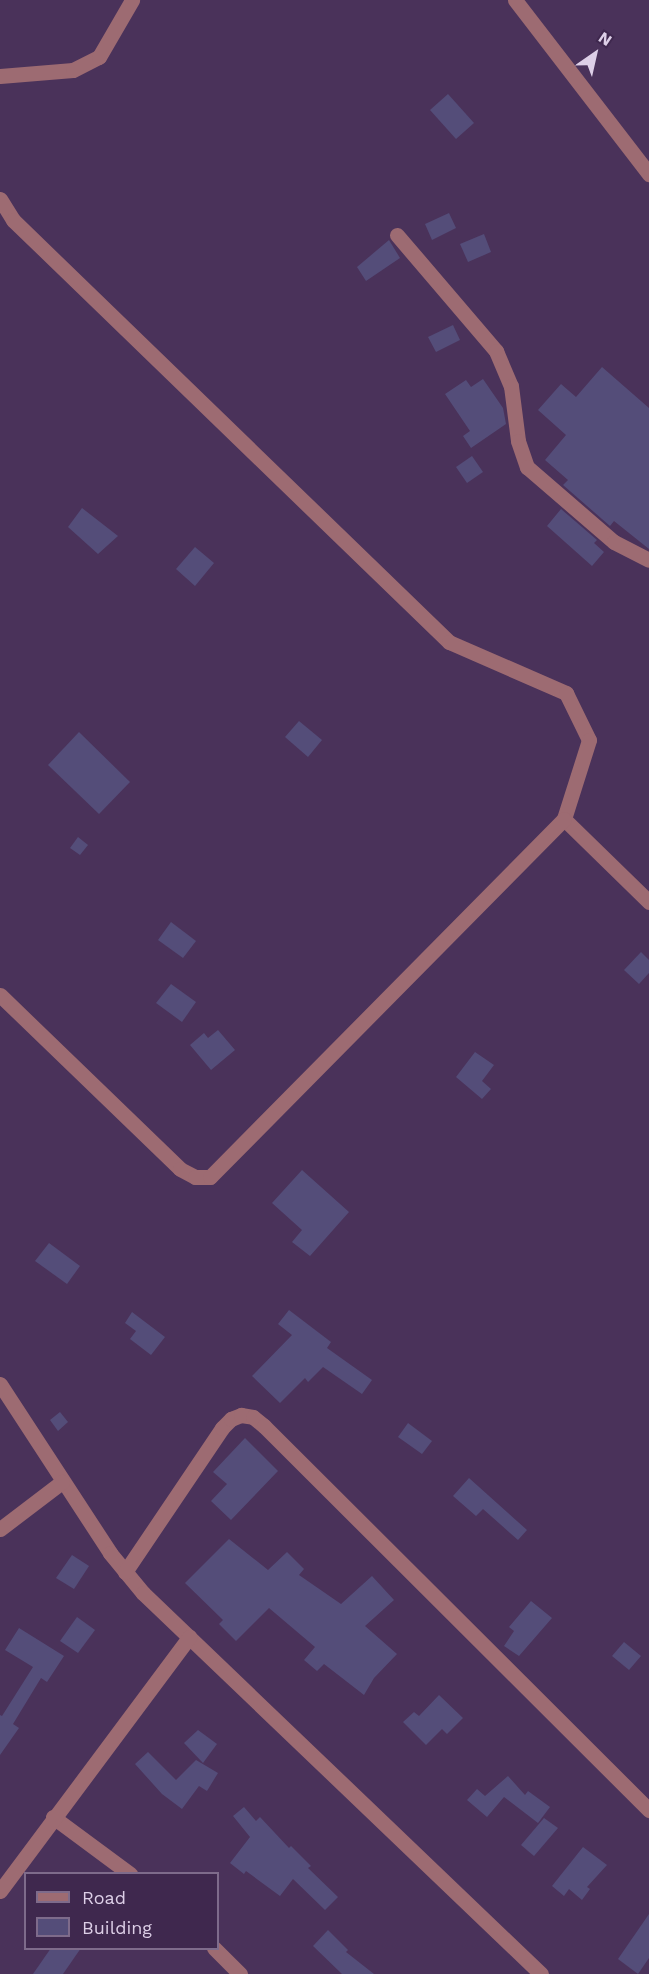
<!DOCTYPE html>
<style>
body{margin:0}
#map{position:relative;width:649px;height:1974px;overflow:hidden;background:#4a325a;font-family:"Work Sans",sans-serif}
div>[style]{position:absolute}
.building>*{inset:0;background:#544d79}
.minor>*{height:15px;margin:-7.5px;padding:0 7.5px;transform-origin:7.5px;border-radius:7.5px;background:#9d6b72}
span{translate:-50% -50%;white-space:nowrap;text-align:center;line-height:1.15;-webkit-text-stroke:6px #3f284e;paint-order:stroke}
.legend{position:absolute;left:24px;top:1872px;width:195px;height:78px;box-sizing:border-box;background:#3f284e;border:2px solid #7e6b8b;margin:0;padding:8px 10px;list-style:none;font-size:18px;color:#ddcfe7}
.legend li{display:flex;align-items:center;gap:12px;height:30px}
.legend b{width:30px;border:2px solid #7e6b8b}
.north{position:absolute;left:565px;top:24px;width:60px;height:60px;-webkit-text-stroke:4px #3f284e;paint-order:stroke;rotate:34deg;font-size:16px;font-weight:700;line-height:24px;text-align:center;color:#ddcfe7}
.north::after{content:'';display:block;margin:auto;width:21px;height:27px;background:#ddcfe7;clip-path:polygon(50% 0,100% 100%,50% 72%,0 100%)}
</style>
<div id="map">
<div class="building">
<i style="clip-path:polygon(448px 94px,474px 123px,456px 139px,430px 110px)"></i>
<i style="clip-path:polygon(449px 213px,456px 228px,432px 240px,425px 224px)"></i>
<i style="clip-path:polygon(484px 234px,491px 252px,468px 262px,460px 244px)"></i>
<i style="clip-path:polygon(389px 240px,400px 258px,366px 281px,357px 267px)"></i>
<i style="clip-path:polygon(453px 325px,460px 340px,436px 352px,428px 337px)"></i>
<i style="clip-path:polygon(602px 367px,649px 408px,649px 549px,614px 521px,610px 526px,563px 485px,568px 480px,545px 460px,566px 435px,538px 410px,561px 384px,576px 397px)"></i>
<i style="clip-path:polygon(483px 379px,503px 408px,506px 424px,471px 448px,463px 436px,470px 431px,445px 394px,466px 380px,471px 387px)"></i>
<i style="clip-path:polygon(472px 456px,483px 472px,467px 483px,456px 467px)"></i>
<i style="clip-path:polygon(82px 508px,118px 536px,98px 554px,68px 527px)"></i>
<i style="clip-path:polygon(561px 509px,597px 540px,594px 543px,604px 552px,592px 566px,547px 526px)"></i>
<i style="clip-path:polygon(195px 547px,214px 563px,195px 586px,176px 569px)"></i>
<i style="clip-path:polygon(299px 721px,322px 740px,308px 757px,285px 737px)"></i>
<i style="clip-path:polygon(79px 732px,130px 782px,99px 814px,48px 765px)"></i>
<i style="clip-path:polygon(78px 837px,88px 845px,80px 855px,70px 848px)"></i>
<i style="clip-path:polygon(171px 922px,196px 941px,183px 958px,158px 940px)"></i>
<i style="clip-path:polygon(641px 952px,649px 960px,649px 973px,639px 984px,624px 970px)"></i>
<i style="clip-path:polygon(171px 984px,196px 1002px,182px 1022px,156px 1003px)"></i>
<i style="clip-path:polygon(218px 1030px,235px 1050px,211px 1070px,190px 1045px,204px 1033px,208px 1038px)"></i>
<i style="clip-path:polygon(475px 1052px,494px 1065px,482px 1081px,491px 1089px,482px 1099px,456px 1077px)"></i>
<i style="clip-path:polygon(302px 1170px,349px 1212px,310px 1256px,292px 1242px,302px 1230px,272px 1203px)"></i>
<i style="clip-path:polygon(49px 1243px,80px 1266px,67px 1284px,35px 1261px)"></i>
<i style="clip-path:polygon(289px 1310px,331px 1342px,327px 1348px,372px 1380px,362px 1394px,323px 1367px,308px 1382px,305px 1378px,280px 1403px,252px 1376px,292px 1335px,278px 1324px)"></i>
<i style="clip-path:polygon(132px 1312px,165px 1337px,151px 1355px,130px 1339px,136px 1331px,125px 1323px)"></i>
<i style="clip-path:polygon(60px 1412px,68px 1422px,58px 1431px,50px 1420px)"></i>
<i style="clip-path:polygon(408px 1423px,432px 1441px,422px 1454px,398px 1437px)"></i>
<i style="clip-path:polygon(245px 1438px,278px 1471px,231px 1520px,211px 1501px,227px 1484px,213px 1472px)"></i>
<i style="clip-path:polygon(469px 1478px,527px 1530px,518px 1540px,483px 1509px,476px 1516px,453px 1496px)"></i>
<i style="clip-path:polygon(229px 1539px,268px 1570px,287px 1552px,304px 1569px,299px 1575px,341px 1604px,372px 1576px,394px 1600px,365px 1626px,397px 1654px,374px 1678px,364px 1695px,324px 1664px,317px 1671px,304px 1660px,315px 1647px,269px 1608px,236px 1641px,219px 1624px,223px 1620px,185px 1583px)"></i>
<i style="clip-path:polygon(72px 1555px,89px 1566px,74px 1589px,56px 1578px)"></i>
<i style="clip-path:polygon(531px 1601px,552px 1618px,519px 1656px,504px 1646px,514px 1631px,509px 1627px)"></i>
<i style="clip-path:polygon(77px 1617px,95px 1630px,78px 1653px,60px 1641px)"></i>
<i style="clip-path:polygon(19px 1628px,64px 1656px,47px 1682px,41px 1678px,13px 1724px,19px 1728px,0 1755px,0 1715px,2px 1716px,33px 1667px,5px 1650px)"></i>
<i style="clip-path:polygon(624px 1642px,641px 1656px,629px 1670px,612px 1656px)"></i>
<i style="clip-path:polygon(439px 1695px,463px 1718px,447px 1734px,442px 1729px,426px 1745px,403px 1722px,414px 1712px,419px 1716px)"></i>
<i style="clip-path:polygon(198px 1730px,217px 1744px,203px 1763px,184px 1743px)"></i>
<i style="clip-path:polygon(148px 1752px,176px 1780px,196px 1760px,218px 1773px,207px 1791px,199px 1786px,182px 1809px,162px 1794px,135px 1764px)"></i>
<i style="clip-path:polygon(508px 1776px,525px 1795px,528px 1791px,550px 1807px,538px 1823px,504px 1797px,487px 1817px,467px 1800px,477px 1789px,485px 1796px)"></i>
<i style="clip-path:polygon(244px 1807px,256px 1821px,260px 1817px,289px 1848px,291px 1846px,311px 1866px,308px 1868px,338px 1897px,325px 1910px,293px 1879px,280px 1896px,246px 1871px,244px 1874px,230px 1863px,250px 1837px,233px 1816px)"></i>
<i style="clip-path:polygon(544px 1818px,558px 1828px,534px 1856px,521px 1845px)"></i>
<i style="clip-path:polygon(583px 1847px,607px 1865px,587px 1887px,590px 1889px,582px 1900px,569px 1889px,564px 1896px,552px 1886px)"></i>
<i style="clip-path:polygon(649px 1914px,649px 1958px,638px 1974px,618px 1959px)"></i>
<i style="clip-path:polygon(328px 1930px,348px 1950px,346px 1952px,374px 1974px,342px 1974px,313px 1946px)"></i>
<i style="clip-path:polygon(51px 1948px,81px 1948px,63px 1974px,33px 1974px)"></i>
</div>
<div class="minor">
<i style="left:515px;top:0;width:220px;rotate:52.4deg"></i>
<i style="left:0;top:76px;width:73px;rotate:-4.7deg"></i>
<i style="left:73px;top:70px;width:29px;rotate:-27deg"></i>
<i style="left:99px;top:57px;width:66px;rotate:-59.9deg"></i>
<i style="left:0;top:199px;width:25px;rotate:58deg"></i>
<i style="left:13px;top:220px;width:607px;rotate:44.07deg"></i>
<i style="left:449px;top:642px;width:128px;rotate:23.6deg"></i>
<i style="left:566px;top:693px;width:52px;rotate:63.9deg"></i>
<i style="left:589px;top:740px;width:83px;rotate:107.6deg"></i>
<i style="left:564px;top:819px;width:119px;rotate:44.3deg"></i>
<i style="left:397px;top:235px;width:153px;rotate:49.5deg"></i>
<i style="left:496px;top:351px;width:38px;rotate:67deg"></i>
<i style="left:511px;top:386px;width:55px;rotate:82.7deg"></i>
<i style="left:518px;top:441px;width:28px;rotate:71deg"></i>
<i style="left:527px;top:467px;width:115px;rotate:40.8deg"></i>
<i style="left:614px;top:542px;width:39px;rotate:27deg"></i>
<i style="left:0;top:995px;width:250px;rotate:44deg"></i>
<i style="left:180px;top:1169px;width:17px;rotate:28deg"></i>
<i style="left:195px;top:1177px;width:15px"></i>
<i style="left:210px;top:1177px;width:503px;rotate:-45.32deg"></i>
<i style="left:0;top:1384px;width:202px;rotate:56.9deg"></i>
<i style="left:110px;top:1553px;width:52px;rotate:50.5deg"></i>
<i style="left:143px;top:1593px;width:551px;rotate:43.75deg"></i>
<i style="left:0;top:1529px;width:78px;rotate:-37.2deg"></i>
<i style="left:125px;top:1572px;width:174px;rotate:-56deg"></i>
<i style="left:222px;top:1428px;width:13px;rotate:-45deg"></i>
<i style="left:231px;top:1419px;width:11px;rotate:-22deg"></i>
<i style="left:241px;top:1415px;width:12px;rotate:9deg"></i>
<i style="left:253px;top:1417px;width:14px;rotate:39deg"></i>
<i style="left:264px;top:1426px;width:544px;rotate:44.93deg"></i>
<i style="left:53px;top:1817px;width:96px;rotate:36.5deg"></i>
<i style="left:0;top:1891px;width:317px;rotate:-53.3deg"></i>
<i style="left:214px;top:1948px;width:37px;rotate:45deg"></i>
</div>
<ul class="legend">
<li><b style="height:8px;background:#9d6b72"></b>Road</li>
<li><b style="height:16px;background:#544d79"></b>Building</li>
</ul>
<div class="north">N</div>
</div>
